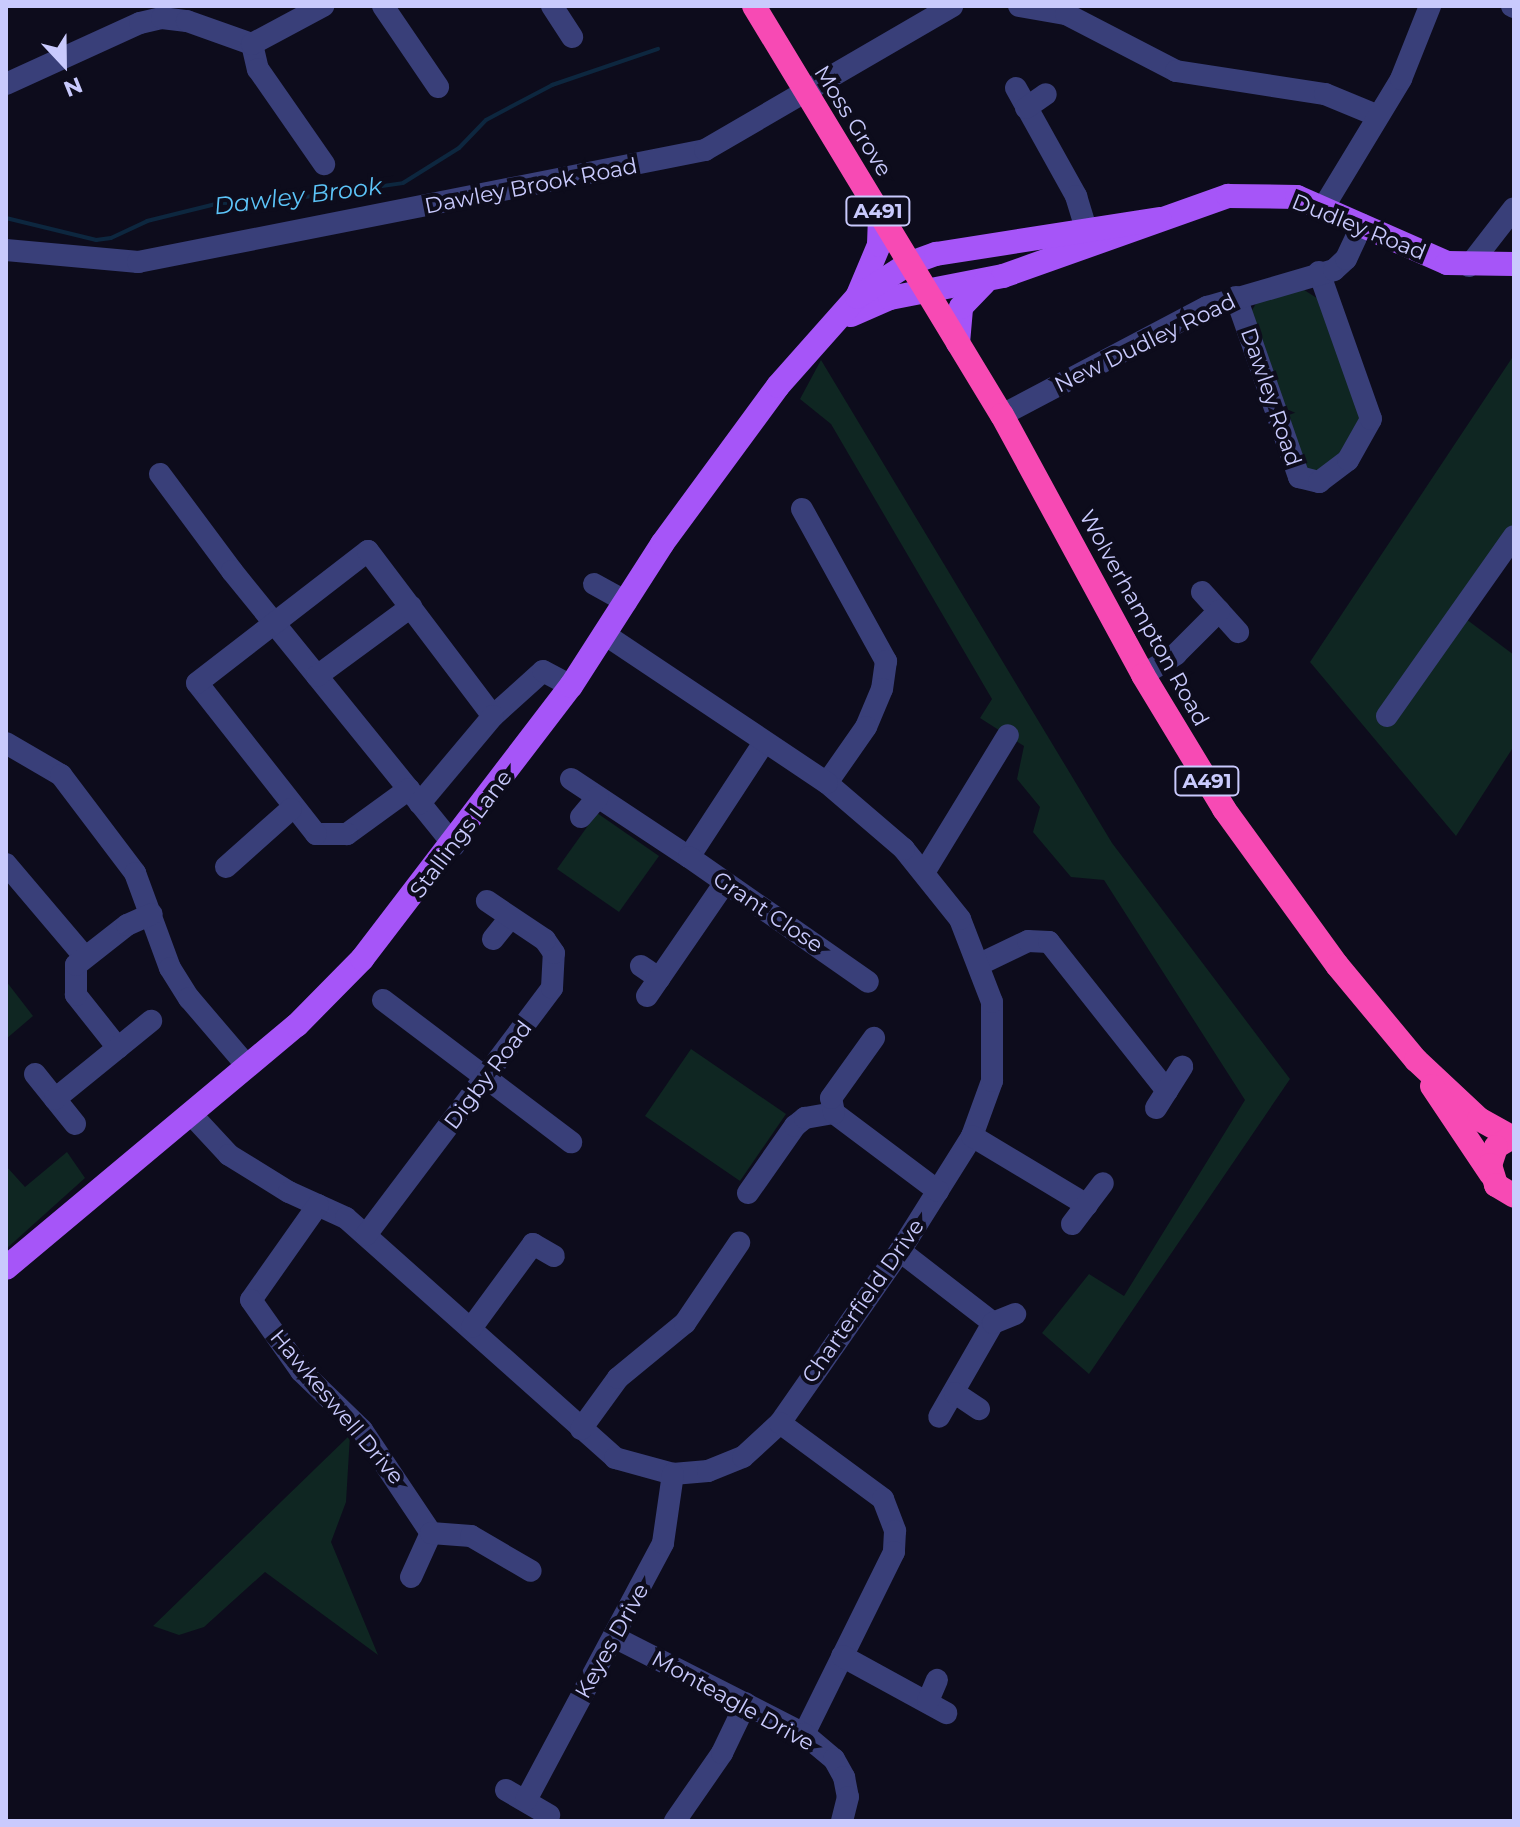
<!DOCTYPE html>
<style>
body{margin:0}
#map{position:relative;width:1520px;height:1827px;overflow:hidden;background:#0d0c1c;font-family:Montserrat,sans-serif}
div>[style]{position:absolute}
.green>*{inset:0;background:#0f2622}
.stream>*{height:4px;margin:-2px;padding:0 2px;transform-origin:2px;border-radius:2px;background:#0d273f}
.minor>*{height:22px;margin:-11px;padding:0 11px;transform-origin:11px;border-radius:11px;background:#393f79}
.major>*{height:24px;margin:-12px;padding:0 12px;transform-origin:12px;border-radius:12px;background:#a655f8}
.highway>*{height:24px;margin:-12px;padding:0 12px;transform-origin:12px;border-radius:12px;background:#f74ab4}
span{translate:-50% -50%;white-space:nowrap;text-align:center;line-height:1.15;-webkit-text-stroke:8px #0d0c1c;paint-order:stroke}
.shield-label span{padding:2px 6px;background:#0d0c1c;border:2px solid;border-radius:6px;-webkit-text-stroke-width:0}
.shield-label{font-size:20px;color:#c9cafd;font-weight:700}
.street-label{font-size:22px;color:#c9cafd}
.water-label{font-size:24px;color:#5cc4f8;font-style:italic}
.frame{position:absolute;inset:0;border:8px solid #c9cafd;pointer-events:none}
.north{position:absolute;left:24px;top:24px;width:80px;height:80px;-webkit-text-stroke:6px #0d0c1c;paint-order:stroke;rotate:158deg;font-size:22px;font-weight:700;line-height:32px;text-align:center;color:#c9cafd}
.north::after{content:'';display:block;margin:auto;width:28px;height:36px;background:#c9cafd;clip-path:polygon(50% 0,100% 100%,50% 72%,0 100%)}
</style>
<div id="map">
<div class="green">
<i style="clip-path:polygon(1298px 286px,1323px 302px,1365px 416px,1337px 465px,1309px 479px,1248px 317px,1258px 300px)"></i>
<i style="clip-path:polygon(1514px 355px,1514px 542px,1466px 619px,1514px 655px,1514px 746px,1456px 836px,1310px 662px)"></i>
<i style="clip-path:polygon(821px 360px,1112px 843px,1290px 1079px,1089px 1374px,1042px 1333px,1089px 1274px,1124px 1296px,1245px 1100px,1104px 880px,1071px 877px,1033px 832px,1040px 807px,1017px 779px,1024px 746px,980px 718px,992px 699px,831px 424px,800px 399px)"></i>
<i style="clip-path:polygon(597px 813px,659px 856px,619px 912px,557px 869px)"></i>
<i style="clip-path:polygon(6px 981px,33px 1016px,6px 1039px)"></i>
<i style="clip-path:polygon(691px 1049px,786px 1114px,740px 1181px,645px 1116px)"></i>
<i style="clip-path:polygon(67px 1152px,85px 1178px,6px 1249px,6px 1166px,25px 1187px)"></i>
<i style="clip-path:polygon(350px 1435px,346px 1502px,331px 1542px,378px 1655px,265px 1572px,204px 1627px,179px 1635px,153px 1626px)"></i>
</div>
<div class="stream">
<i style="left:6px;top:218px;width:93px;rotate:13.7deg"></i>
<i style="left:96px;top:240px;width:15px;rotate:-8deg"></i>
<i style="left:111px;top:238px;width:40px;rotate:-25deg"></i>
<i style="left:147px;top:221px;width:75px;rotate:-13.9deg"></i>
<i style="left:220px;top:203px;width:50px;rotate:-1.1deg"></i>
<i style="left:270px;top:202px;width:134px;rotate:-8.1deg"></i>
<i style="left:403px;top:183px;width:66px;rotate:-32deg"></i>
<i style="left:459px;top:148px;width:39px;rotate:-46deg"></i>
<i style="left:486px;top:120px;width:75px;rotate:-27.9deg"></i>
<i style="left:552px;top:85px;width:112px;rotate:-18.8deg"></i>
</div>
<div class="minor">
<i style="left:383px;top:6px;width:98px;rotate:55.8deg"></i>
<i style="left:552px;top:6px;width:37px;rotate:57deg"></i>
<i style="left:1019px;top:6px;width:48px;rotate:9.7deg"></i>
<i style="left:1066px;top:14px;width:124px;rotate:27.4deg"></i>
<i style="left:1176px;top:71px;width:151px;rotate:8.8deg"></i>
<i style="left:1325px;top:94px;width:55px;rotate:22.4deg"></i>
<i style="left:1512px;top:6px;width:2px;rotate:27deg"></i>
<i style="left:252px;top:44px;width:26px;rotate:77deg"></i>
<i style="left:258px;top:69px;width:116px;rotate:55.2deg"></i>
<i style="left:6px;top:84px;width:147px;rotate:-24.5deg"></i>
<i style="left:140px;top:23px;width:23px;rotate:-13deg"></i>
<i style="left:162px;top:18px;width:25px;rotate:7deg"></i>
<i style="left:187px;top:21px;width:69px;rotate:19.5deg"></i>
<i style="left:252px;top:44px;width:81px;rotate:-28.2deg"></i>
<i style="left:1016px;top:88px;width:124px;rotate:60.9deg"></i>
<i style="left:1076px;top:196px;width:34px;rotate:73deg"></i>
<i style="left:1026px;top:108px;width:24px;rotate:-35deg"></i>
<i style="left:1323px;top:208px;width:151px;rotate:-58.8deg"></i>
<i style="left:1401px;top:79px;width:79px;rotate:-68.3deg"></i>
<i style="left:6px;top:250px;width:133px;rotate:5.2deg"></i>
<i style="left:138px;top:262px;width:578px;rotate:-11.17deg"></i>
<i style="left:705px;top:150px;width:286px;rotate:-30.2deg"></i>
<i style="left:1469px;top:266px;width:73px;rotate:-52.2deg"></i>
<i style="left:1236px;top:297px;width:191px;rotate:70.7deg"></i>
<i style="left:1299px;top:477px;width:21px;rotate:14deg"></i>
<i style="left:1319px;top:482px;width:36px;rotate:-37deg"></i>
<i style="left:1348px;top:460px;width:47px;rotate:-60.7deg"></i>
<i style="left:1371px;top:419px;width:156px;rotate:-109.5deg"></i>
<i style="left:1002px;top:415px;width:232px;rotate:-27.8deg"></i>
<i style="left:1207px;top:307px;width:132px;rotate:-16.2deg"></i>
<i style="left:1334px;top:270px;width:16px;rotate:-43deg"></i>
<i style="left:1346px;top:259px;width:38px;rotate:-65deg"></i>
<i style="left:160px;top:474px;width:121px;rotate:53.4deg"></i>
<i style="left:232px;top:571px;width:353px;rotate:51deg"></i>
<i style="left:802px;top:509px;width:174px;rotate:61.1deg"></i>
<i style="left:886px;top:661px;width:28px;rotate:98deg"></i>
<i style="left:882px;top:689px;width:41px;rotate:112.8deg"></i>
<i style="left:866px;top:727px;width:68px;rotate:124.9deg"></i>
<i style="left:594px;top:584px;width:37px;rotate:29deg"></i>
<i style="left:1202px;top:592px;width:54px;rotate:48deg"></i>
<i style="left:1143px;top:675px;width:39px;rotate:-32deg"></i>
<i style="left:1176px;top:654px;width:61px;rotate:-45deg"></i>
<i style="left:317px;top:676px;width:117px;rotate:-36.3deg"></i>
<i style="left:493px;top:716px;width:67px;rotate:-42deg"></i>
<i style="left:543px;top:671px;width:32px;rotate:28deg"></i>
<i style="left:1387px;top:716px;width:220px;rotate:-54.8deg"></i>
<i style="left:6px;top:743px;width:64px;rotate:30.2deg"></i>
<i style="left:61px;top:775px;width:123px;rotate:52.9deg"></i>
<i style="left:135px;top:873px;width:101px;rotate:69.8deg"></i>
<i style="left:170px;top:968px;width:36px;rotate:58deg"></i>
<i style="left:189px;top:998px;width:89px;rotate:49.5deg"></i>
<i style="left:571px;top:779px;width:141px;rotate:33.5deg"></i>
<i style="left:689px;top:857px;width:135px;rotate:-56.8deg"></i>
<i style="left:409px;top:789px;width:77px;rotate:144deg"></i>
<i style="left:347px;top:834px;width:31px;rotate:180deg"></i>
<i style="left:316px;top:834px;width:192px;rotate:-128.2deg"></i>
<i style="left:197px;top:683px;width:216px;rotate:-37.7deg"></i>
<i style="left:368px;top:551px;width:207px;rotate:52.9deg"></i>
<i style="left:493px;top:716px;width:114px;rotate:130deg"></i>
<i style="left:581px;top:817px;width:26px;rotate:-50deg"></i>
<i style="left:689px;top:857px;width:218px;rotate:34.9deg"></i>
<i style="left:6px;top:864px;width:122px;rotate:49.7deg"></i>
<i style="left:226px;top:867px;width:87px;rotate:-41.7deg"></i>
<i style="left:925px;top:871px;width:159px;rotate:-58.6deg"></i>
<i style="left:493px;top:939px;width:27px;rotate:-51deg"></i>
<i style="left:980px;top:964px;width:53px;rotate:-25.6deg"></i>
<i style="left:1028px;top:941px;width:21px;rotate:3deg"></i>
<i style="left:1049px;top:942px;width:190px;rotate:51.6deg"></i>
<i style="left:641px;top:966px;width:22px;rotate:34deg"></i>
<i style="left:647px;top:996px;width:136px;rotate:-55.5deg"></i>
<i style="left:383px;top:1000px;width:236px;rotate:37.1deg"></i>
<i style="left:118px;top:1048px;width:68px;rotate:-128.4deg"></i>
<i style="left:76px;top:995px;width:30px;rotate:-90deg"></i>
<i style="left:76px;top:965px;width:65px;rotate:-38.1deg"></i>
<i style="left:127px;top:925px;width:27px;rotate:-24deg"></i>
<i style="left:35px;top:1074px;width:64px;rotate:51.3deg"></i>
<i style="left:55px;top:1099px;width:124px;rotate:-39.1deg"></i>
<i style="left:1156px;top:1108px;width:49px;rotate:-57.6deg"></i>
<i style="left:190px;top:1113px;width:57px;rotate:47.1deg"></i>
<i style="left:229px;top:1155px;width:70px;rotate:31.7deg"></i>
<i style="left:289px;top:1192px;width:63px;rotate:24.5deg"></i>
<i style="left:346px;top:1218px;width:361px;rotate:41.7deg"></i>
<i style="left:615px;top:1458px;width:60px;rotate:15.4deg"></i>
<i style="left:673px;top:1474px;width:35px;rotate:-5deg"></i>
<i style="left:708px;top:1471px;width:38px;rotate:-22deg"></i>
<i style="left:743px;top:1457px;width:50px;rotate:-42.6deg"></i>
<i style="left:780px;top:1423px;width:210px;rotate:-55.1deg"></i>
<i style="left:900px;top:1251px;width:136px;rotate:-57.9deg"></i>
<i style="left:972px;top:1136px;width:59px;rotate:-70deg"></i>
<i style="left:992px;top:1081px;width:79px;rotate:-90deg"></i>
<i style="left:992px;top:1002px;width:89px;rotate:-111.1deg"></i>
<i style="left:960px;top:919px;width:90px;rotate:-128.7deg"></i>
<i style="left:904px;top:849px;width:101px;rotate:-139.4deg"></i>
<i style="left:827px;top:783px;width:266px;rotate:-146.2deg"></i>
<i style="left:834px;top:1113px;width:130px;rotate:36.9deg"></i>
<i style="left:972px;top:1136px;width:134px;rotate:31deg"></i>
<i style="left:748px;top:1193px;width:82px;rotate:-55deg"></i>
<i style="left:795px;top:1126px;width:13px;rotate:-39deg"></i>
<i style="left:805px;top:1118px;width:29px;rotate:-10deg"></i>
<i style="left:834px;top:1113px;width:15px;rotate:-101deg"></i>
<i style="left:831px;top:1098px;width:74px;rotate:-54.4deg"></i>
<i style="left:318px;top:1205px;width:116px;rotate:125.2deg"></i>
<i style="left:251px;top:1300px;width:87px;rotate:54.8deg"></i>
<i style="left:301px;top:1371px;width:85px;rotate:44deg"></i>
<i style="left:362px;top:1430px;width:124px;rotate:56.2deg"></i>
<i style="left:1072px;top:1224px;width:51px;rotate:-52.9deg"></i>
<i style="left:366px;top:1235px;width:309px;rotate:-53deg"></i>
<i style="left:552px;top:988px;width:35px;rotate:-87deg"></i>
<i style="left:554px;top:953px;width:16px;rotate:-125deg"></i>
<i style="left:545px;top:940px;width:70px;rotate:-146.1deg"></i>
<i style="left:900px;top:1251px;width:118px;rotate:37.7deg"></i>
<i style="left:993px;top:1323px;width:108px;rotate:119.9deg"></i>
<i style="left:993px;top:1323px;width:24px;rotate:-22deg"></i>
<i style="left:472px;top:1327px;width:103px;rotate:-53.7deg"></i>
<i style="left:533px;top:1244px;width:24px;rotate:30deg"></i>
<i style="left:955px;top:1393px;width:29px;rotate:34deg"></i>
<i style="left:780px;top:1423px;width:128px;rotate:36.4deg"></i>
<i style="left:883px;top:1499px;width:34px;rotate:69deg"></i>
<i style="left:895px;top:1531px;width:21px;rotate:93deg"></i>
<i style="left:894px;top:1552px;width:203px;rotate:116.3deg"></i>
<i style="left:581px;top:1429px;width:63px;rotate:-54deg"></i>
<i style="left:618px;top:1378px;width:87px;rotate:-39.4deg"></i>
<i style="left:685px;top:1323px;width:97px;rotate:-56deg"></i>
<i style="left:411px;top:1577px;width:48px;rotate:-65.6deg"></i>
<i style="left:431px;top:1533px;width:40px;rotate:4.3deg"></i>
<i style="left:471px;top:1536px;width:69px;rotate:30.3deg"></i>
<i style="left:614px;top:1637px;width:213px;rotate:27deg"></i>
<i style="left:804px;top:1734px;width:39px;rotate:40deg"></i>
<i style="left:834px;top:1759px;width:21px;rotate:61deg"></i>
<i style="left:844px;top:1777px;width:20px;rotate:79deg"></i>
<i style="left:848px;top:1797px;width:25px;rotate:104deg"></i>
<i style="left:842px;top:1656px;width:119px;rotate:28.7deg"></i>
<i style="left:928px;top:1701px;width:23px;rotate:-67deg"></i>
<i style="left:506px;top:1790px;width:50px;rotate:30.2deg"></i>
<i style="left:526px;top:1800px;width:291px;rotate:-61.9deg"></i>
<i style="left:663px;top:1543px;width:70px;rotate:-81.8deg"></i>
<i style="left:675px;top:1821px;width:83px;rotate:-55.3deg"></i>
<i style="left:722px;top:1753px;width:55px;rotate:-64.4deg"></i>
</div>
<div class="major">
<i style="left:858px;top:295px;width:54px;rotate:-67.2deg"></i>
<i style="left:879px;top:245px;width:31px;rotate:-88deg"></i>
<i style="left:851px;top:315px;width:43px;rotate:-23.6deg"></i>
<i style="left:890px;top:298px;width:115px;rotate:-11deg"></i>
<i style="left:1003px;top:276px;width:239px;rotate:-19.6deg"></i>
<i style="left:1228px;top:196px;width:69px;rotate:0.8deg"></i>
<i style="left:1297px;top:197px;width:164px;rotate:23.7deg"></i>
<i style="left:1447px;top:263px;width:67px;rotate:0.9deg"></i>
<i style="left:958px;top:343px;width:36px;rotate:-85deg"></i>
<i style="left:961px;top:307px;width:33px;rotate:-46deg"></i>
<i style="left:6px;top:1268px;width:379px;rotate:-39.9deg"></i>
<i style="left:297px;top:1025px;width:93px;rotate:-45.4deg"></i>
<i style="left:362px;top:959px;width:344px;rotate:-52.6deg"></i>
<i style="left:571px;top:686px;width:169px;rotate:-57.3deg"></i>
<i style="left:662px;top:544px;width:196px;rotate:-53.7deg"></i>
<i style="left:778px;top:386px;width:119px;rotate:-48.4deg"></i>
<i style="left:857px;top:297px;width:61px;rotate:-32.9deg"></i>
<i style="left:908px;top:264px;width:30px;rotate:-20deg"></i>
<i style="left:936px;top:254px;width:226px;rotate:-8.9deg"></i>
</div>
<div class="highway">
<i style="left:754px;top:6px;width:478px;rotate:58.8deg"></i>
<i style="left:1002px;top:415px;width:296px;rotate:61.5deg"></i>
<i style="left:1143px;top:675px;width:157px;rotate:58.8deg"></i>
<i style="left:1224px;top:809px;width:193px;rotate:54.1deg"></i>
<i style="left:1337px;top:965px;width:124px;rotate:50.3deg"></i>
<i style="left:1416px;top:1060px;width:86px;rotate:43.1deg"></i>
<i style="left:1479px;top:1119px;width:37px;rotate:29deg"></i>
<i style="left:1432px;top:1086px;width:106px;rotate:56.2deg"></i>
<i style="left:1514px;top:1136px;width:21px;rotate:149deg"></i>
<i style="left:1496px;top:1147px;width:19px;rotate:108deg"></i>
<i style="left:1490px;top:1165px;width:21px;rotate:73deg"></i>
<i style="left:1496px;top:1185px;width:21px;rotate:31deg"></i>
</div>
<div class="shield-label">
<span style="left:878px;top:211px">A491</span>
<span style="left:1207px;top:781px">A491</span>
</div>
<div class="street-label">
<span style="left:853px;top:121px;rotate:58deg">Moss Grove</span>
<span style="left:531px;top:186px;rotate:-11deg">Dawley Brook Road</span>
<span style="left:1359px;top:227px;rotate:22deg">Dudley Road</span>
<span style="left:1145px;top:343px;rotate:-26deg">New Dudley Road</span>
<span style="left:1271px;top:397px;rotate:71deg">Dawley Road</span>
<span style="left:1144px;top:618px;rotate:61deg">Wolverhampton Road</span>
<span style="left:461px;top:834px;rotate:-53deg">Stallings Lane</span>
<span style="left:768px;top:912px;rotate:34deg">Grant Close</span>
<span style="left:488px;top:1075px;rotate:-53deg">Digby Road</span>
<span style="left:863px;top:1301px;rotate:-55deg">Charterfield Drive</span>
<span style="left:337px;top:1407px;rotate:50deg">Hawkeswell Drive</span>
<span style="left:612px;top:1641px;rotate:-61deg">Keyes Drive</span>
<span style="left:733px;top:1701px;rotate:29deg">Monteagle Drive</span>
</div>
<div class="water-label">
<span style="left:298px;top:196px;rotate:-7deg">Dawley Brook</span>
</div>
<div class="frame"></div>
<div class="north">N</div>
</div>
